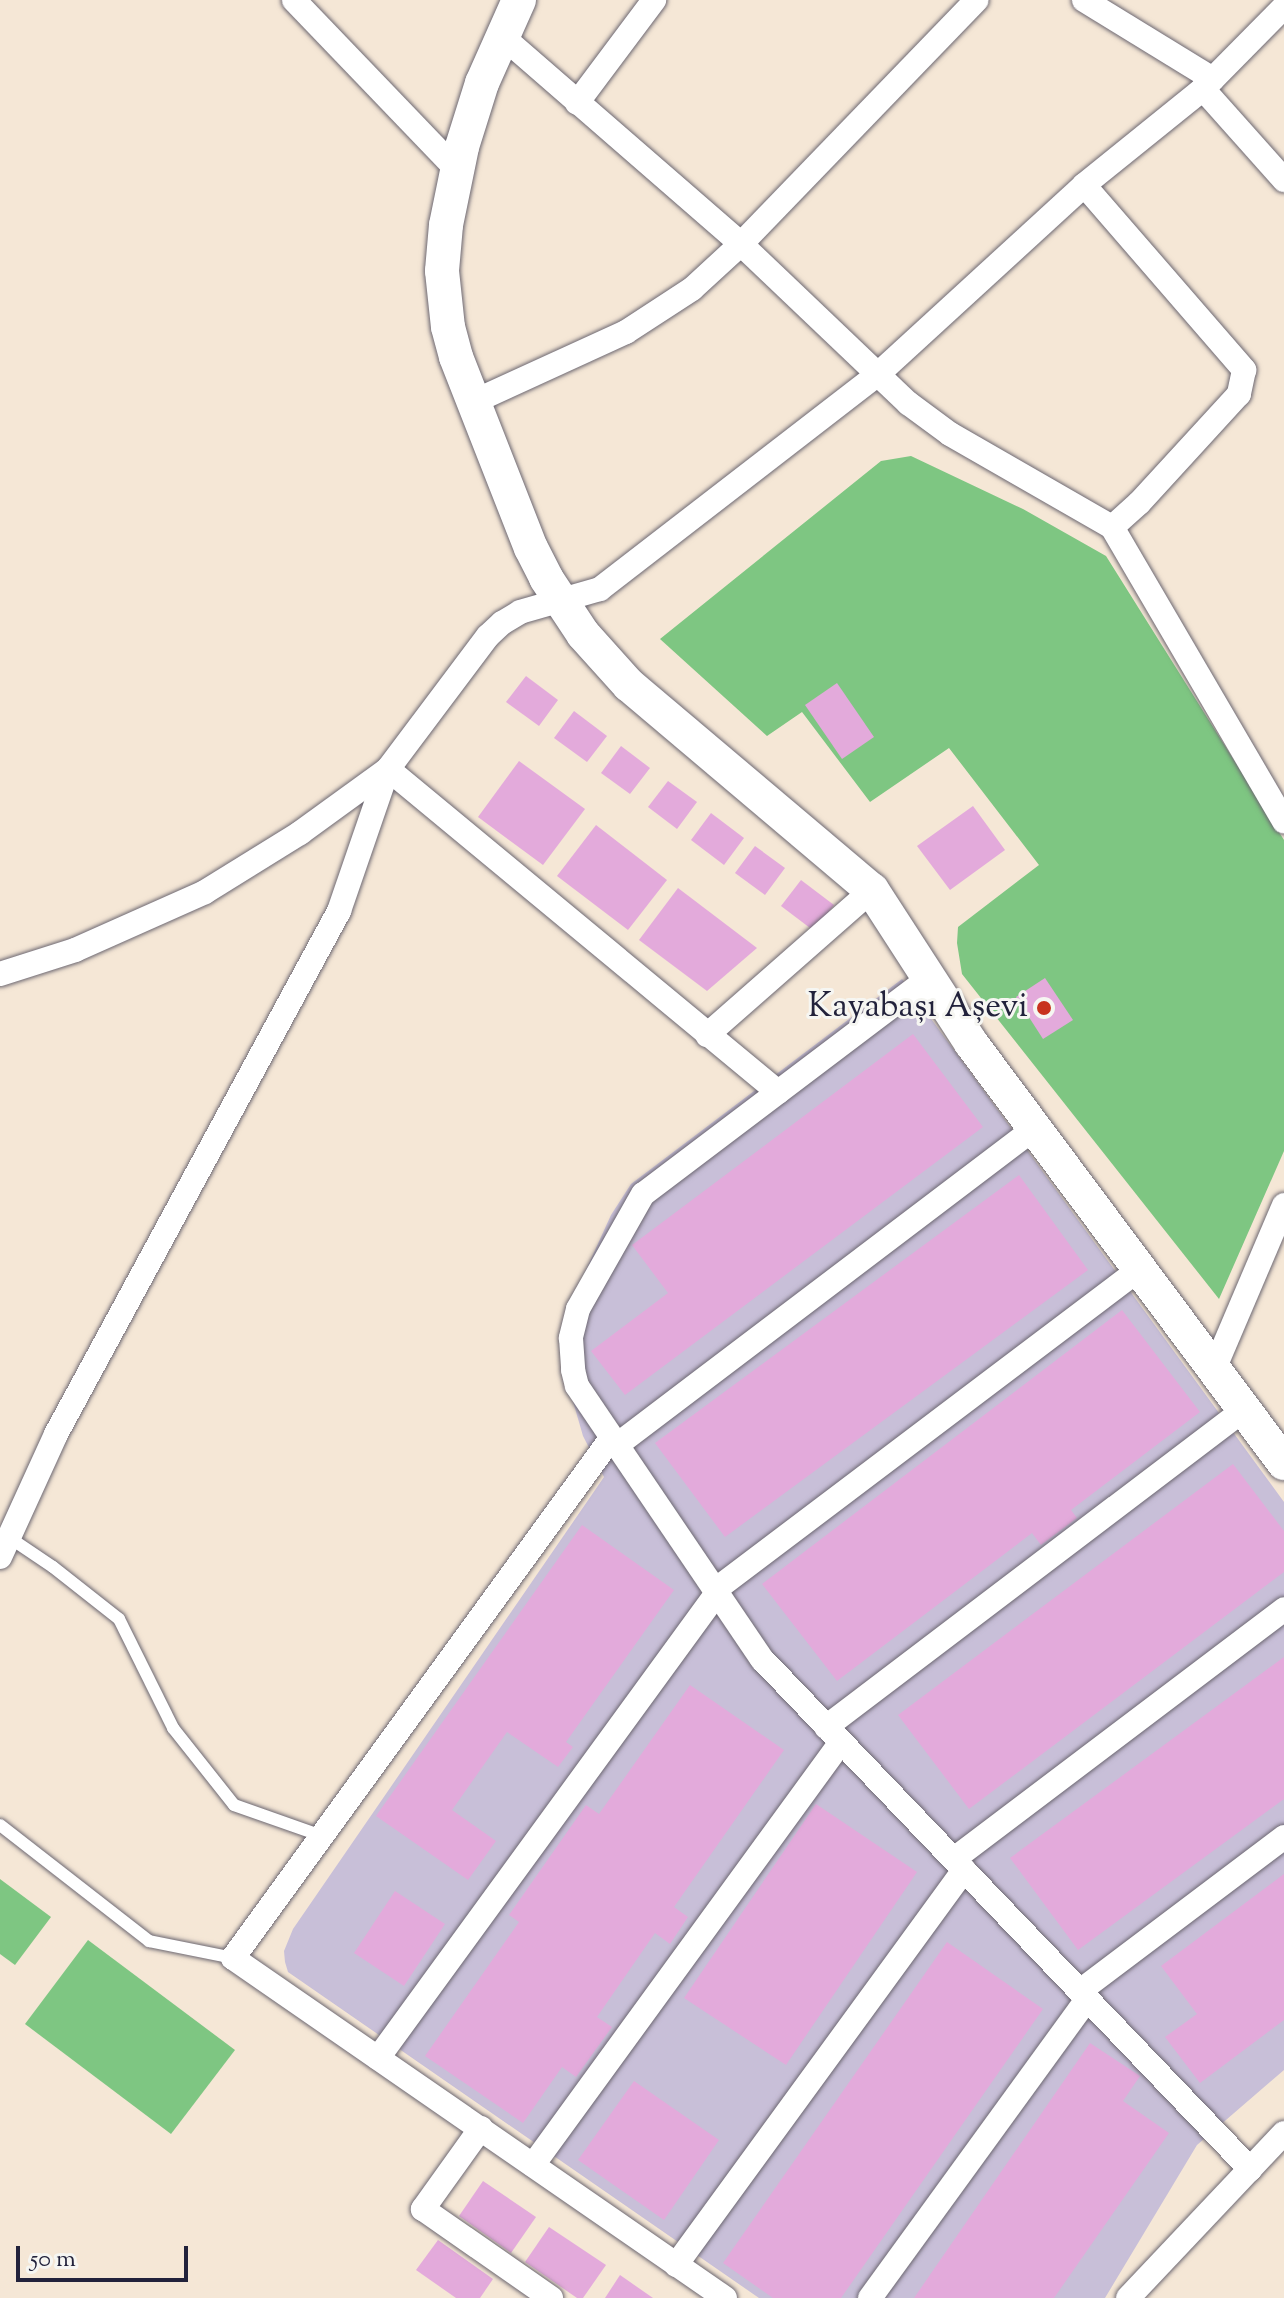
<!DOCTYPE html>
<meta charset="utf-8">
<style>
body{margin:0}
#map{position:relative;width:1284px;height:2298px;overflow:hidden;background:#f5e7d6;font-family:"Sorts Mill Goudy",serif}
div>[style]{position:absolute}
.industrial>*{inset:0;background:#c8bfd8}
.green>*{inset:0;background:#7ec682}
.building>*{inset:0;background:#e3aadb}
.roads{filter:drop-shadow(0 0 2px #6c6771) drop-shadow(0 0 2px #6c6771)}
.lane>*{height:12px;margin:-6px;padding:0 6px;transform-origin:6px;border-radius:6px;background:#fff}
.street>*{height:24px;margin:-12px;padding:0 12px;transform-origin:12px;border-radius:12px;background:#fff}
.secondary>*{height:34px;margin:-17px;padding:0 17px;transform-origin:17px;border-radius:17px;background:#fff}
.dots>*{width:22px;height:22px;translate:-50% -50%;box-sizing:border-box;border:4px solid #f6f6f2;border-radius:50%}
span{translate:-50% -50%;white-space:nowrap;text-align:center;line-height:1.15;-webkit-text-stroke:6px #f6f6f2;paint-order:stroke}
.poi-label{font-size:34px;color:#22223b}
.right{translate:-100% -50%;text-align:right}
.scale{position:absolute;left:16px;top:2246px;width:172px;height:36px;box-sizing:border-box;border:4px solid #22223b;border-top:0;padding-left:10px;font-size:24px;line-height:28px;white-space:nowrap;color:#22223b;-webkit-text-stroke:6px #f6f6f2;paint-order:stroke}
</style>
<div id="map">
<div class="industrial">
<i style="clip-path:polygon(902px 979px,1284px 1502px,1284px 2070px,1197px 2145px,1105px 2298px,759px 2298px,288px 1972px,285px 1962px,284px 1951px,293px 1929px,604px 1477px,583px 1436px,570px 1391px,581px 1281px,611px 1215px,631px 1184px)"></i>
</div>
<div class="green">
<i style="clip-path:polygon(911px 456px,1023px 509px,1106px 556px,1284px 840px,1284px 1151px,1219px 1299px,962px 974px,957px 943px,958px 927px,1039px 865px,949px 748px,870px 802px,802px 712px,767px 736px,660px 639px,881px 461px)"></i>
<i style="clip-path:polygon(0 1879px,51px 1917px,15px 1965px,0 1954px)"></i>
<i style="clip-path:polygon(88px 1940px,235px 2050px,171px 2134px,25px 2024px)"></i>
</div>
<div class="building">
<i style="clip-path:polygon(526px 676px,558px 700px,539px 726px,506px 702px)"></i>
<i style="clip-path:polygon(837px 683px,874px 737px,842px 759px,805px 705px)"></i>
<i style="clip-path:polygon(574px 711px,607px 736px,587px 762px,554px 738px)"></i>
<i style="clip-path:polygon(621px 746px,650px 768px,630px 794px,601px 773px)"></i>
<i style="clip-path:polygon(519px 761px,585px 809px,543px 865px,478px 817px)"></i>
<i style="clip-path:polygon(668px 781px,697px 802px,677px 829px,648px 807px)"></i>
<i style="clip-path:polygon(973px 806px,1005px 850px,950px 890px,917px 846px)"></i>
<i style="clip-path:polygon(711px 813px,744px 838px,724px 865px,691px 840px)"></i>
<i style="clip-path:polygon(596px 825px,667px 880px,628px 930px,557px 876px)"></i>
<i style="clip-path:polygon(755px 846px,785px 868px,765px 895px,735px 873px)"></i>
<i style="clip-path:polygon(801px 880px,834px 905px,814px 931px,781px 906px)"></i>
<i style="clip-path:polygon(678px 888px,757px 948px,707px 991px,639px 940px)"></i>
<i style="clip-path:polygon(1045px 978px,1073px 1020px,1043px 1039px,1016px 997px)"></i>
<i style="clip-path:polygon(913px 1034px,983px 1127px,625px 1395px,591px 1351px,668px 1293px,632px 1245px)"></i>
<i style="clip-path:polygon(1019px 1175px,1088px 1270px,725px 1537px,655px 1443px)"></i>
<i style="clip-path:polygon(1122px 1310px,1200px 1412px,1071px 1510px,1077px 1518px,1041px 1545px,1032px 1533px,837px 1681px,762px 1584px)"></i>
<i style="clip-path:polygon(1233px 1464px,1284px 1531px,1284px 1572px,969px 1809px,898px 1715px)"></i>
<i style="clip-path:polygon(582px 1525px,674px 1590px,566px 1742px,573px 1747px,558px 1767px,507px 1732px,452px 1810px,496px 1841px,468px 1880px,376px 1816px)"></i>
<i style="clip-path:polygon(1284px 1657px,1284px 1799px,1078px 1950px,1010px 1858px)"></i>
<i style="clip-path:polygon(690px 1685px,784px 1750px,674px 1907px,688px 1917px,670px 1944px,655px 1933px,597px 2017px,612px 2027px,576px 2077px,562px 2067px,523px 2123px,425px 2056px,519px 1922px,509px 1915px,586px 1805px,599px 1814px)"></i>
<i style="clip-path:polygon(816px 1804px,917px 1872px,786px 2065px,684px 1998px)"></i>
<i style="clip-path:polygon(1284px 1874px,1284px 2020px,1200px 2083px,1165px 2037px,1197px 2014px,1161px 1966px)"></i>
<i style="clip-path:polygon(395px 1891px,445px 1924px,404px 1986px,354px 1953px)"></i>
<i style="clip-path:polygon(947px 1942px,1043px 2009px,841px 2298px,773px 2298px,723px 2263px)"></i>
<i style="clip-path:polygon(1090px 2043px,1140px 2076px,1123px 2101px,1169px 2133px,1054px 2298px,914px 2298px)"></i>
<i style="clip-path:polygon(634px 2081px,719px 2140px,664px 2220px,578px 2160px)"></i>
<i style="clip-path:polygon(483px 2181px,536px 2217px,511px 2253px,459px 2216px)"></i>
<i style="clip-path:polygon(549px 2227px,606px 2265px,583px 2298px,577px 2298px,525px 2262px)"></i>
<i style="clip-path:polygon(438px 2240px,493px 2279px,480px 2298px,456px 2298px,416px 2270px)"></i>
<i style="clip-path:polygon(620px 2275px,653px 2298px,605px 2298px)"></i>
</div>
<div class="roads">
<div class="lane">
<i style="left:7px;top:1536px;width:55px;rotate:34deg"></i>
<i style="left:53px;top:1567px;width:84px;rotate:38.2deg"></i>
<i style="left:119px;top:1619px;width:122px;rotate:63.6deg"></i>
<i style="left:173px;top:1728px;width:98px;rotate:51.6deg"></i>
<i style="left:234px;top:1805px;width:93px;rotate:19.4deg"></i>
<i style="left:0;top:1825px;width:189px;rotate:37.9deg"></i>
<i style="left:149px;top:1941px;width:86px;rotate:11.4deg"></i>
</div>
<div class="street">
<i style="left:294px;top:0;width:234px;rotate:46.2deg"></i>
<i style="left:1084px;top:0;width:151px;rotate:31.5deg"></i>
<i style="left:503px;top:37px;width:315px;rotate:41deg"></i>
<i style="left:741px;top:244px;width:231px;rotate:43.6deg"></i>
<i style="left:908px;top:403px;width:52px;rotate:36.4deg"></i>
<i style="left:950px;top:434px;width:187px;rotate:29.9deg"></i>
<i style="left:1112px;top:527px;width:341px;rotate:59.7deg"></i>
<i style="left:1203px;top:89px;width:122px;rotate:48.3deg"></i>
<i style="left:577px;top:103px;width:129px;rotate:-53.2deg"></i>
<i style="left:1084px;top:185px;width:245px;rotate:49.1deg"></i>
<i style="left:1244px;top:370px;width:25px;rotate:102deg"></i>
<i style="left:1239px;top:394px;width:148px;rotate:132.5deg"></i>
<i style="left:1139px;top:503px;width:36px;rotate:138deg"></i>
<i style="left:473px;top:402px;width:168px;rotate:-24.6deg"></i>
<i style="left:626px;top:332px;width:79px;rotate:-33.1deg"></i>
<i style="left:692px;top:289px;width:67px;rotate:-42.6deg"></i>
<i style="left:741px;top:244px;width:339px;rotate:-46deg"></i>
<i style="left:0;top:974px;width:79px;rotate:-17.7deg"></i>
<i style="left:75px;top:950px;width:142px;rotate:-24deg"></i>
<i style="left:205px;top:892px;width:112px;rotate:-31.8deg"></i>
<i style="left:300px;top:833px;width:109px;rotate:-36deg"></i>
<i style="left:929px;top:978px;width:358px;rotate:142.9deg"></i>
<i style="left:643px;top:1194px;width:132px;rotate:119.5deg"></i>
<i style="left:578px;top:1309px;width:30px;rotate:104deg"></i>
<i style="left:571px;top:1338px;width:32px;rotate:86deg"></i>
<i style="left:573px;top:1370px;width:16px;rotate:76deg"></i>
<i style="left:577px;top:1386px;width:330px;rotate:55.9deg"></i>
<i style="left:762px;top:1659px;width:706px;rotate:46.26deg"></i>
<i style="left:707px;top:1035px;width:220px;rotate:-41.3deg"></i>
<i style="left:778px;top:1092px;width:506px;rotate:-140.37deg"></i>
<i style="left:388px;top:769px;width:166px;rotate:-53.1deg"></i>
<i style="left:488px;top:636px;width:19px;rotate:-43deg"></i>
<i style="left:502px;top:623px;width:21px;rotate:-31deg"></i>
<i style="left:520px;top:612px;width:83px;rotate:-16deg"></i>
<i style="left:600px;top:589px;width:350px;rotate:-37.7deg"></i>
<i style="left:877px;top:375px;width:281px;rotate:-42.5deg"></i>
<i style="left:1084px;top:185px;width:153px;rotate:-38.9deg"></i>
<i style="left:1203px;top:89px;width:115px;rotate:-45.4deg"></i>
<i style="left:1215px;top:1367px;width:176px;rotate:-66.9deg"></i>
<i style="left:612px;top:1437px;width:644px;rotate:126.03deg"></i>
<i style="left:233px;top:1958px;width:598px;rotate:34.65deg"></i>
<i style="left:617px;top:1445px;width:525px;rotate:-37.18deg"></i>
<i style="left:0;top:1557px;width:135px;rotate:-65.5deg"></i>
<i style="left:56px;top:1434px;width:595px;rotate:-61.58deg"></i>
<i style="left:339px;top:911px;width:150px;rotate:-71deg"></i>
<i style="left:715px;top:1590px;width:534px;rotate:-37.08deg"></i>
<i style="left:826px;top:1727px;width:526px;rotate:-37.2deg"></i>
<i style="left:954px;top:1859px;width:414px;rotate:-37.1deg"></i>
<i style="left:1080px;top:1991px;width:256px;rotate:-37deg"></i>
<i style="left:378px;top:2058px;width:575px;rotate:-53.91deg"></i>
<i style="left:481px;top:2128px;width:100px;rotate:125.6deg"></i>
<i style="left:423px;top:2209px;width:156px;rotate:34.8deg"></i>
<i style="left:533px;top:2165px;width:523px;rotate:-53.94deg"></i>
<i style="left:676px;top:2265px;width:489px;rotate:-53.9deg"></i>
<i style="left:870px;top:2298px;width:369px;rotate:-54deg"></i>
<i style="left:1128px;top:2298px;width:227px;rotate:-46.6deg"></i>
</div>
<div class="secondary">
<i style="left:519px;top:0;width:91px;rotate:114deg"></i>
<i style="left:482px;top:83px;width:67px;rotate:107.4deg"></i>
<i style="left:462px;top:147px;width:80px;rotate:101.6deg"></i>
<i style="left:446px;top:225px;width:46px;rotate:95deg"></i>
<i style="left:442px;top:271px;width:56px;rotate:83.9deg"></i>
<i style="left:448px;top:327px;width:31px;rotate:75deg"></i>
<i style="left:456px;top:357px;width:205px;rotate:68.6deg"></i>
<i style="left:531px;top:548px;width:34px;rotate:63deg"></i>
<i style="left:546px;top:578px;width:67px;rotate:56.5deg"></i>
<i style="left:583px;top:634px;width:69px;rotate:48deg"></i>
<i style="left:629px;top:685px;width:318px;rotate:40.2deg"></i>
<i style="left:872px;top:890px;width:182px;rotate:57.1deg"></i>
<i style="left:971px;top:1043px;width:524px;rotate:53.31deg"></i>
</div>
</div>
<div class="dots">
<i style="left:1044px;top:1008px;background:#c8321e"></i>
</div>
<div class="poi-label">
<span class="right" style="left:1028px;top:1008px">Kayabaşı Aşevi</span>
</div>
<div class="scale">50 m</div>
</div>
